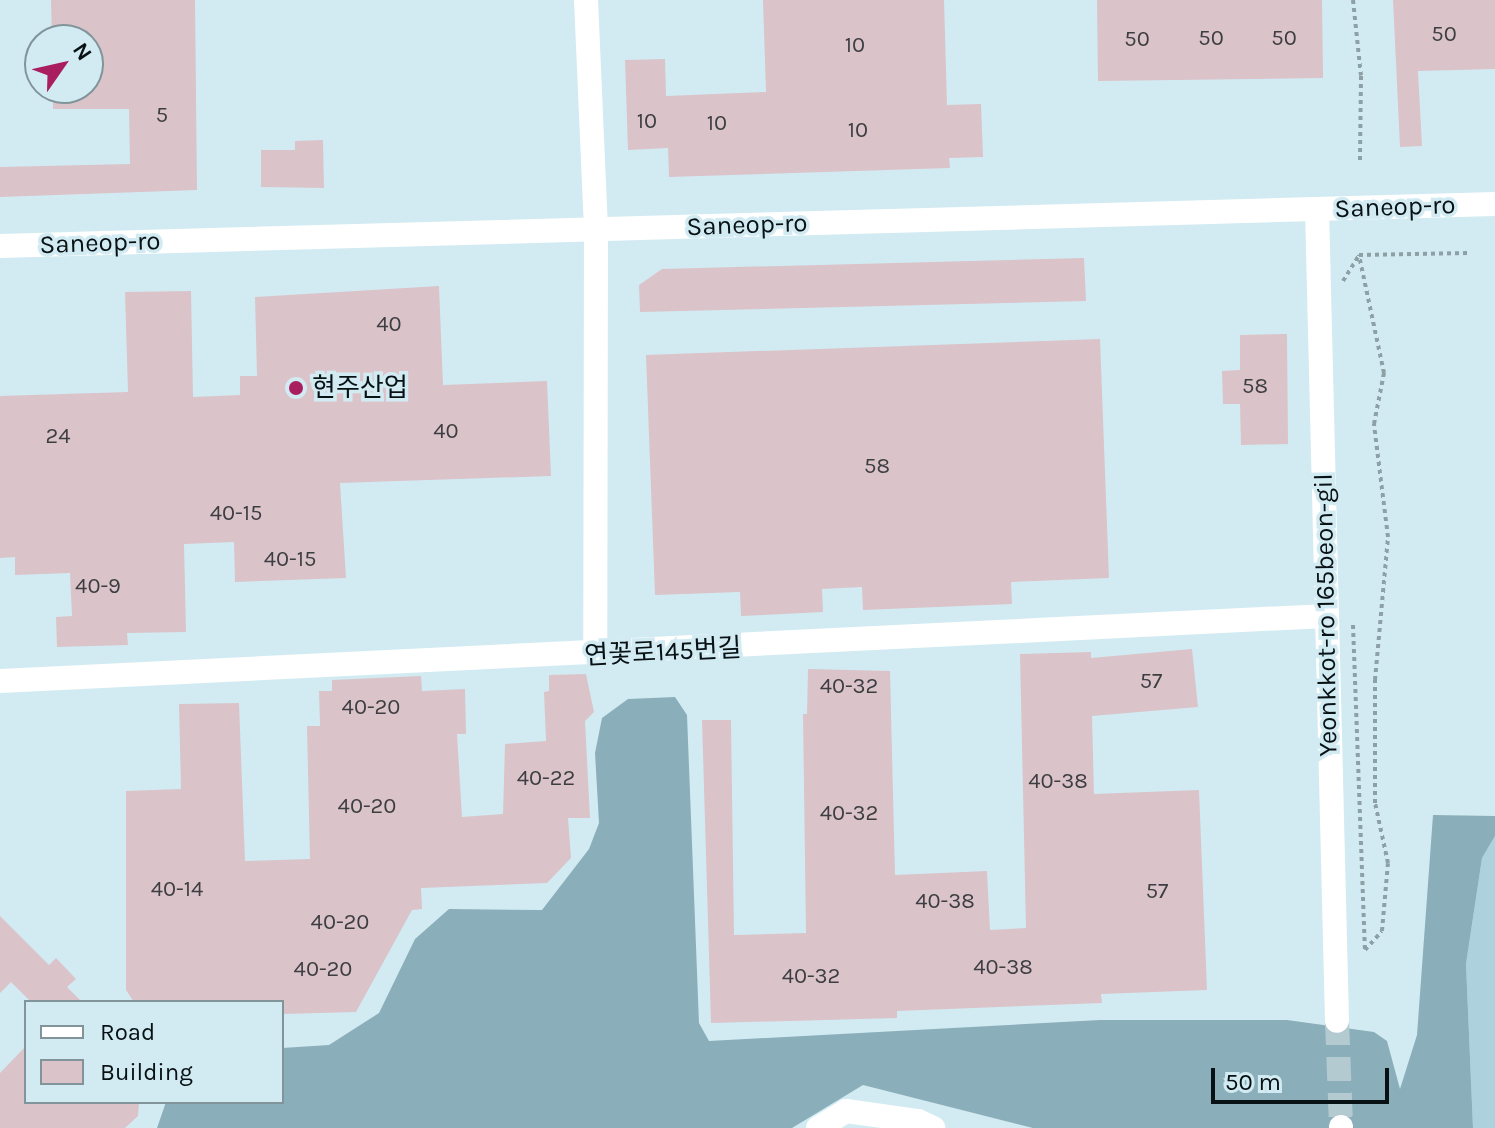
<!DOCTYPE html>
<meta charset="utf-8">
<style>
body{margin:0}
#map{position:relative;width:1495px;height:1128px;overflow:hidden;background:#d2ebf2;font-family:Karla,"Noto Sans KR",sans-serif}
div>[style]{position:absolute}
.green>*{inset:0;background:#add2de}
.forest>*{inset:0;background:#8aaeba}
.building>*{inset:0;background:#dbc3ca}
.minor-tunnel>*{height:24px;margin-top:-12px;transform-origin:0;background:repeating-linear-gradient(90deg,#b4cad1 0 24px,transparent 0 36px)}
.path>*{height:4px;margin-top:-2px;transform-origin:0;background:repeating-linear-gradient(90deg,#8da0a6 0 4px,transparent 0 8px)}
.minor>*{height:24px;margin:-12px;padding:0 12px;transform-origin:12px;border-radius:12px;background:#fff}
.dots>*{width:22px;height:22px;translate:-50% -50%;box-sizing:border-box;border:4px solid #d2ebf2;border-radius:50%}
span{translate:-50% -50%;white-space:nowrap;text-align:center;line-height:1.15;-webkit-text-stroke:7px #d2ebf2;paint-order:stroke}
.number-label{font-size:22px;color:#3d3e42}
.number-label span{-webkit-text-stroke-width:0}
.street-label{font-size:26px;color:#081114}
.poi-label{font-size:26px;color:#081114}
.left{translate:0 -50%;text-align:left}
.legend{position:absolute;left:24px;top:1000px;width:260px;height:104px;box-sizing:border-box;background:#d2ebf2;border:2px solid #819499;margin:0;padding:10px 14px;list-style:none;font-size:24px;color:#081114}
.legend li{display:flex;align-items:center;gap:16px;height:40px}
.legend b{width:40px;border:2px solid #819499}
.north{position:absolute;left:24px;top:24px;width:80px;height:80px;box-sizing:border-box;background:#d2ebf2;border:2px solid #819499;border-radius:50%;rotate:56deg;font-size:22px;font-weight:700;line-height:32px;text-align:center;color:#081114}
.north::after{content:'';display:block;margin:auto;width:28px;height:36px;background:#a91e5f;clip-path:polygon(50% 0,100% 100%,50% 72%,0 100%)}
.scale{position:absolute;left:1211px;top:1068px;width:178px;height:36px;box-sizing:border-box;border:4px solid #081114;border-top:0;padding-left:10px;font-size:24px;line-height:28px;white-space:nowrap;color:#081114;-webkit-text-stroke:6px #d2ebf2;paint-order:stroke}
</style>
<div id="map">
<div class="green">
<i style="clip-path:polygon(1495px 836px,1495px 1128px,1473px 1128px,1466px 964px,1482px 858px)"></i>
</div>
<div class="forest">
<i style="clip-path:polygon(675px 697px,687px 715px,699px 1023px,709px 1041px,1100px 1020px,1287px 1020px,1374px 1032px,1387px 1041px,1400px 1089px,1417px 1035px,1433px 815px,1495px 816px,1495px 836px,1482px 858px,1466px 964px,1473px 1128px,1033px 1128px,863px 1085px,792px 1128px,157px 1128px,166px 1102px,282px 1102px,282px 1048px,329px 1045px,379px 1013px,415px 939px,449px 909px,542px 910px,589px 849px,599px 823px,595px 753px,602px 718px,628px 699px)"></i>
</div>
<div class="building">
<i style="clip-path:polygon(51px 0,195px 0,197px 190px,0 197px,0 167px,130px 164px,129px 109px,53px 109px,53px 88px,88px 88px,88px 40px,52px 40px)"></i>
<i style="clip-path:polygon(763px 0,944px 0,947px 105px,981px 104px,983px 157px,949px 158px,950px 168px,669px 177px,668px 148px,628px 150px,625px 60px,665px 59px,666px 96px,766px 92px)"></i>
<i style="clip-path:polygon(1097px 0,1322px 0,1323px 78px,1098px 81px)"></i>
<i style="clip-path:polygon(1393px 0,1495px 0,1495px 69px,1418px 71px,1422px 146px,1400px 147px)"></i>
<i style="clip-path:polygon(323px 140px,324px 188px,261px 187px,261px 150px,295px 150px,295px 141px)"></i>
<i style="clip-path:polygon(1084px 258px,1086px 301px,640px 312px,639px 285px,662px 269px)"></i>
<i style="clip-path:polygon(439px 286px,443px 385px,547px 381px,551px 476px,340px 483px,346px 578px,235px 582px,234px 542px,184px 544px,186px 632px,127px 633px,128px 645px,57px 647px,56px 617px,72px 616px,70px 573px,15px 575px,15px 557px,0 558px,0 396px,128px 392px,125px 292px,191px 291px,193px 397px,240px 395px,240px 376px,257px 376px,255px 297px)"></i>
<i style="clip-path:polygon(1287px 334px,1288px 444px,1241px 445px,1240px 404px,1223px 404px,1222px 371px,1240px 370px,1240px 335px)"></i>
<i style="clip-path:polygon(1100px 339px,1109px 578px,1011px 582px,1012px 604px,863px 610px,862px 587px,822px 589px,823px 612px,741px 616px,740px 592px,655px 595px,646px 355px)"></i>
<i style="clip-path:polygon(1192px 649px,1198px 707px,1092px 716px,1094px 794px,1199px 790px,1207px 990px,1101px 994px,1102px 1003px,897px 1011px,897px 1018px,711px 1023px,702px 720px,731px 720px,734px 935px,806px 933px,803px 714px,807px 714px,808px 669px,890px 671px,895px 875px,987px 871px,990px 930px,1026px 928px,1020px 654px,1091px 652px,1091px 658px)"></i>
<i style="clip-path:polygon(586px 674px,594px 712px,585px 721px,590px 818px,568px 818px,571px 858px,547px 883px,421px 888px,422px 909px,412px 910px,356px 1012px,282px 1014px,282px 1002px,134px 1002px,126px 990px,126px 791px,181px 789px,179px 704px,239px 703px,245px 861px,310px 859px,307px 726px,320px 726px,319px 691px,332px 691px,332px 680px,421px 676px,422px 691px,465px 689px,466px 734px,457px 734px,462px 817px,503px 814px,505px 744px,546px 741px,544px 692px,549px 691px,549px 675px)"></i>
<i style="clip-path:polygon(0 916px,49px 965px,56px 958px,76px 979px,67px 987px,82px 1002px,31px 1002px,11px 982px,0 993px)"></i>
<i style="clip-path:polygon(26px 1046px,26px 1102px,139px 1102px,138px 1116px,125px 1128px,0 1128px,0 1073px)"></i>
</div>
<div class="minor-tunnel">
<i style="left:1337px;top:1021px;width:106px;rotate:87.8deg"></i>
</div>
<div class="path">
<i style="left:1353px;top:0;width:76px;rotate:84deg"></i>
<i style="left:1361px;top:76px;width:88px;rotate:90.7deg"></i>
<i style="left:1343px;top:281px;width:31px;rotate:-58deg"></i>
<i style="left:1359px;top:255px;width:110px;rotate:-1deg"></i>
<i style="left:1353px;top:625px;width:325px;rotate:87.9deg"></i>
<i style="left:1365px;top:950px;width:25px;rotate:-48deg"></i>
<i style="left:1382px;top:931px;width:68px;rotate:-85deg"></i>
<i style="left:1388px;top:863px;width:61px;rotate:-102.2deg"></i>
<i style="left:1375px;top:803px;width:123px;rotate:-90deg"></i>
<i style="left:1375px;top:680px;width:144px;rotate:-84.8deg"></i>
<i style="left:1388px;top:537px;width:114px;rotate:-97.1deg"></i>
<i style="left:1374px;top:424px;width:52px;rotate:-78.9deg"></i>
<i style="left:1384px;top:373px;width:121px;rotate:-102deg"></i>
</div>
<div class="minor">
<i style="left:586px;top:0;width:229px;rotate:87.5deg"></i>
<i style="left:596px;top:229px;width:427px;rotate:90.1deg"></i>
<i style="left:1317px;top:209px;width:812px;rotate:88.59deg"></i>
<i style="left:0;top:246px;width:1496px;rotate:-1.61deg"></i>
<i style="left:0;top:681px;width:1328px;rotate:-2.81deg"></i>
<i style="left:1341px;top:1127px;width:1px;rotate:90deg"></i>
<i style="left:818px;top:1128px;width:33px;rotate:-31deg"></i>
<i style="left:846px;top:1111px;width:73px;rotate:7.9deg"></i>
<i style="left:918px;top:1121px;width:17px;rotate:25deg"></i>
</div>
<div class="dots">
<i style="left:296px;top:388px;background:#a91e5f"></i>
</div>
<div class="number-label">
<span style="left:1444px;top:35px">50</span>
<span style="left:1211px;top:39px">50</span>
<span style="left:1284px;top:39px">50</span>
<span style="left:1137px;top:40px">50</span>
<span style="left:855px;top:46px">10</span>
<span style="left:162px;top:116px">5</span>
<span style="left:647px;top:122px">10</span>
<span style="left:717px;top:124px">10</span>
<span style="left:858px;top:131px">10</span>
<span style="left:389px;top:325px">40</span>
<span style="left:1255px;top:387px">58</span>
<span style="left:446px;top:432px">40</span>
<span style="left:58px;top:437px">24</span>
<span style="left:877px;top:467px">58</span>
<span style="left:236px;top:514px">40-15</span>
<span style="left:290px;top:560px">40-15</span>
<span style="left:98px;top:587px">40-9</span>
<span style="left:1151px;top:682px">57</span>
<span style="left:849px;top:687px">40-32</span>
<span style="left:371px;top:708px">40-20</span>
<span style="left:546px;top:779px">40-22</span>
<span style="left:1058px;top:782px">40-38</span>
<span style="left:367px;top:807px">40-20</span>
<span style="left:849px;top:814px">40-32</span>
<span style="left:177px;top:890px">40-14</span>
<span style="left:1157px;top:892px">57</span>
<span style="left:945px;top:902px">40-38</span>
<span style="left:340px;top:923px">40-20</span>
<span style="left:1003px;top:968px">40-38</span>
<span style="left:323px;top:970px">40-20</span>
<span style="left:811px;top:977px">40-32</span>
</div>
<div class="street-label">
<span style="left:1395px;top:207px;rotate:-2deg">Saneop-ro</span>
<span style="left:747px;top:225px;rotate:-2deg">Saneop-ro</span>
<span style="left:100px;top:243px;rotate:-2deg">Saneop-ro</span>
<span style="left:1326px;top:615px;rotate:-91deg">Yeonkkot-ro 165beon-gil</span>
<span style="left:663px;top:652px;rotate:-3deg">연꽃로145번길</span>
</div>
<div class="poi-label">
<span class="left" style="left:312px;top:388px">현주산업</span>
</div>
<ul class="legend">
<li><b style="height:10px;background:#fff"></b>Road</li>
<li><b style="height:22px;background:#dbc3ca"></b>Building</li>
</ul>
<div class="north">N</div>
<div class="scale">50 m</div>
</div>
